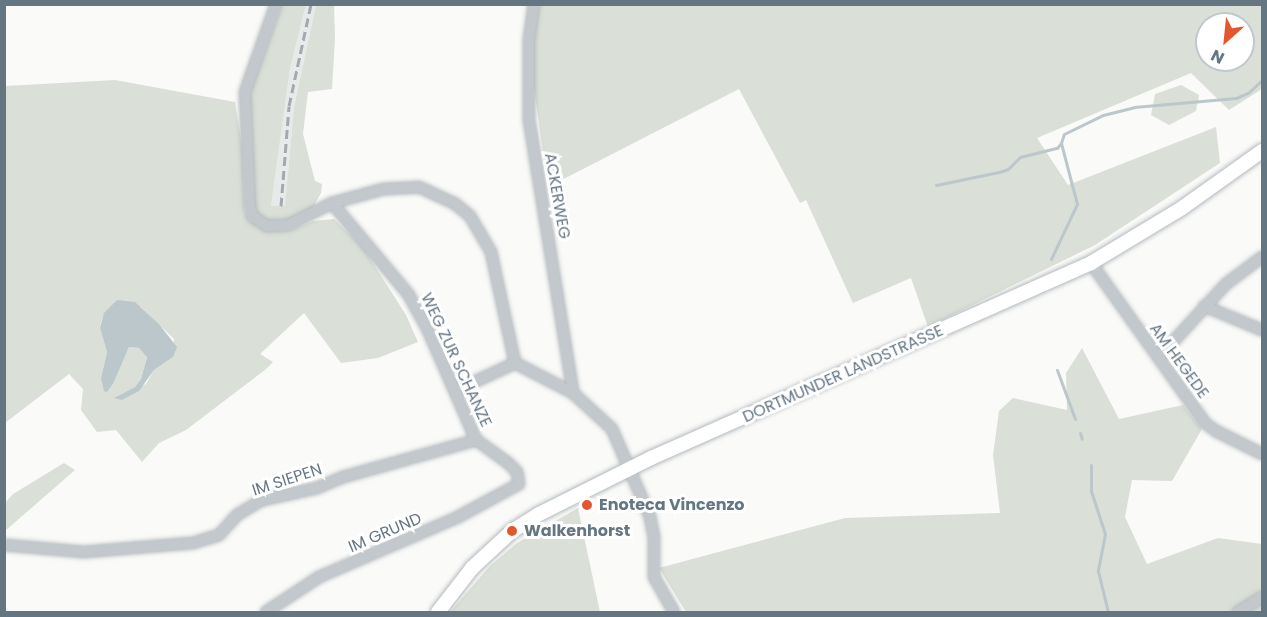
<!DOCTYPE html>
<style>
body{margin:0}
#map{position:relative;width:1267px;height:617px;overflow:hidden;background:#fafaf8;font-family:Poppins,sans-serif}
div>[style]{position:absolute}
.built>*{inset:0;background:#e8e9e9}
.green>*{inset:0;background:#dadfd7}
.water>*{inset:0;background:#bbc7cb}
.stream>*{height:3px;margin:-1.5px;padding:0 1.5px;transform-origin:1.5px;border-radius:1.5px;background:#bbc7cb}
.roads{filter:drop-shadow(0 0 2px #b3babf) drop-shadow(0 0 2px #b3babf)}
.minor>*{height:10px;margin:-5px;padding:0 5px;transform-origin:5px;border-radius:5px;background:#c3c8cc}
.secondary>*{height:14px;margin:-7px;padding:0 7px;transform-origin:7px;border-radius:7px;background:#fff}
.rail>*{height:3px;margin-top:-1.5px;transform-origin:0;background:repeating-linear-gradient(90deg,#a2aab0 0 9px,transparent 0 13.5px)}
.dots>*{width:16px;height:16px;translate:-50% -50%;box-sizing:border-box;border:3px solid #fff;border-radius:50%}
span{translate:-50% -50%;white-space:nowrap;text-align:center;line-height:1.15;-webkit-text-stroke:6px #fff;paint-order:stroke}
.street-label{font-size:16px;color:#657683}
.poi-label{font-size:16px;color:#657683;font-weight:700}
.left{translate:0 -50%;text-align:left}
.frame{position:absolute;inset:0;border:6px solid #657683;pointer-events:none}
.north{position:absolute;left:1195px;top:12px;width:60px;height:60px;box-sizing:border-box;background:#fff;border:2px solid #c1c8cd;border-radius:50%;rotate:207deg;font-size:16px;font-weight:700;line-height:24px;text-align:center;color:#657683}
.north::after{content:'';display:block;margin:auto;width:21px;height:27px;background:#e4572e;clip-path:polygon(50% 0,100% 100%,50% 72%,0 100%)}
</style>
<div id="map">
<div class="built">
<i style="clip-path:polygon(306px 5px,316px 5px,294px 107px,285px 207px,271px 206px,290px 69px)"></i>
</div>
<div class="green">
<i style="clip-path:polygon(282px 5px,306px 5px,290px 69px,271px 206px,285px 206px,294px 107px,316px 5px,334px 5px,335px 38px,332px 89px,308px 92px,303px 134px,315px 181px,322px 184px,321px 193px,311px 211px,290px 221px,267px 222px,255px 212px,249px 104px,251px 90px)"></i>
<i style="clip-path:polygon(evenodd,540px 5px,1262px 5px,1262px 89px,1229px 110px,1191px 73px,1037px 138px,1068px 185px,1216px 127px,1220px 163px,1095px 245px,928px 327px,911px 278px,853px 303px,806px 200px,800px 203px,739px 89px,548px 187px,532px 74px,533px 26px,540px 5px,1207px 24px,1243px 24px,1243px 60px,1207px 60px,1207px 24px)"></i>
<i style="clip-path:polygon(evenodd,115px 80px,235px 102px,242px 146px,244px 210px,249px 221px,271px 231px,291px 230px,313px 221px,334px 219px,362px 246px,406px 315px,418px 342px,378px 358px,341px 363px,304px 313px,260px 354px,273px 362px,266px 369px,186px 430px,159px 443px,142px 462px,116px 430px,97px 432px,81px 410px,83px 389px,69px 374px,5px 423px,5px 86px,115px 80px,141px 307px,174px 339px,173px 357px,154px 370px,146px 384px,114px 398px,135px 387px,141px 379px,147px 356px,139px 348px,129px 347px,114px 382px,101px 378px,107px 352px,100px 328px,102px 319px,141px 307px)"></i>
<i style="clip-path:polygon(1181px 85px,1199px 95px,1196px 111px,1169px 125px,1151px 115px,1155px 94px)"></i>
<i style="clip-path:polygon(1082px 348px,1119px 419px,1183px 405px,1202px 429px,1172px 481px,1132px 480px,1125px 517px,1147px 564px,1218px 538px,1262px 544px,1262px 612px,686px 612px,659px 568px,845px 518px,1000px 513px,993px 455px,999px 411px,1013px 398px,1067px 410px,1066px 373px)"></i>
<i style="clip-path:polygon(64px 463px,75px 470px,5px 531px,5px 503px,13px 494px)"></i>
<i style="clip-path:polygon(578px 508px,600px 612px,450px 612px,489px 567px,517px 543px)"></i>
</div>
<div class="water">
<i style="clip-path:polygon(117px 300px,135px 302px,159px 324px,177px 347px,173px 357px,154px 370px,139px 391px,122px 400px,114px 398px,135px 387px,141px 379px,147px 357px,139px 348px,129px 347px,114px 382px,107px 392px,104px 391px,101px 378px,107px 352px,100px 328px,104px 313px)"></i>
</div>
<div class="stream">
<i style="left:936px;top:185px;width:64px;rotate:-11.7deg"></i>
<i style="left:999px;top:172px;width:9px;rotate:-18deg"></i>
<i style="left:1008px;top:169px;width:17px;rotate:-45deg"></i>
<i style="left:1020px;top:157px;width:38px;rotate:-14deg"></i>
<i style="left:1057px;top:148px;width:6px;rotate:-51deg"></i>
<i style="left:1051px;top:259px;width:61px;rotate:-64.7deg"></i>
<i style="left:1077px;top:204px;width:63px;rotate:-104.7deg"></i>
<i style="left:1061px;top:143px;width:9px;rotate:-72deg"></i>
<i style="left:1064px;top:134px;width:43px;rotate:-26deg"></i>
<i style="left:1103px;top:115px;width:32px;rotate:-14deg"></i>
<i style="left:1134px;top:107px;width:102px;rotate:-5deg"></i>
<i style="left:1236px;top:98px;width:13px;rotate:-23deg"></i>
<i style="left:1248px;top:93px;width:19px;rotate:-43deg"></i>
<i style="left:1057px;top:370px;width:52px;rotate:69.8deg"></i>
<i style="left:1080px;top:433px;width:6px;rotate:72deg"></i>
<i style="left:1091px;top:465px;width:26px;rotate:90deg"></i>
<i style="left:1091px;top:491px;width:45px;rotate:72deg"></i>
<i style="left:1105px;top:534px;width:38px;rotate:101deg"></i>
<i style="left:1098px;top:571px;width:42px;rotate:76.3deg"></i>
</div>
<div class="roads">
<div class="minor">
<i style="left:534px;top:4px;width:37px;rotate:98deg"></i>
<i style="left:529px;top:41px;width:79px;rotate:90deg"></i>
<i style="left:529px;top:120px;width:277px;rotate:80.8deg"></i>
<i style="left:332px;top:203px;width:54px;rotate:-15.1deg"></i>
<i style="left:384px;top:189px;width:35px;rotate:-3deg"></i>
<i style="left:419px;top:187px;width:38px;rotate:25deg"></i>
<i style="left:454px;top:203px;width:21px;rotate:39deg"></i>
<i style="left:470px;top:216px;width:42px;rotate:59.7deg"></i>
<i style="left:491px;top:252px;width:114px;rotate:77.8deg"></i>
<i style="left:515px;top:363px;width:65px;rotate:27.3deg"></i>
<i style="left:573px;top:393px;width:53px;rotate:42.7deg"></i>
<i style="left:612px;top:429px;width:96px;rotate:66.6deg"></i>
<i style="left:650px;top:517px;width:20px;rotate:79deg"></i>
<i style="left:654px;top:537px;width:40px;rotate:90deg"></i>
<i style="left:654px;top:577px;width:40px;rotate:60.3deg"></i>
<i style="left:1091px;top:263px;width:196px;rotate:54.5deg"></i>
<i style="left:1205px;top:423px;width:14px;rotate:36deg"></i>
<i style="left:1216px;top:431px;width:51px;rotate:26.6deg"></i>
<i style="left:1204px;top:306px;width:63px;rotate:22.5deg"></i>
<i style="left:1159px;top:357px;width:99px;rotate:-47.5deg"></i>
<i style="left:1226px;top:284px;width:45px;rotate:-36.9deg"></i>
<i style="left:455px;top:391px;width:66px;rotate:-25deg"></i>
<i style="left:4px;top:545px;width:80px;rotate:5deg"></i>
<i style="left:84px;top:552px;width:109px;rotate:-4.7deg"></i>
<i style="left:193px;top:543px;width:27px;rotate:-17deg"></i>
<i style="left:219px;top:535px;width:27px;rotate:-48deg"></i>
<i style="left:237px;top:515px;width:29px;rotate:-31deg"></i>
<i style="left:262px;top:500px;width:56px;rotate:-12.3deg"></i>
<i style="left:317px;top:488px;width:28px;rotate:-23deg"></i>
<i style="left:343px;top:477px;width:138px;rotate:-15.5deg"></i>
<i style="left:266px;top:612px;width:64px;rotate:-33.4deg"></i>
<i style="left:319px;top:577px;width:151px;rotate:-23.3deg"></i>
<i style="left:458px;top:517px;width:69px;rotate:-28.4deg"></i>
<i style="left:519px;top:484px;width:12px;rotate:-99deg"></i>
<i style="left:517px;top:472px;width:13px;rotate:-135deg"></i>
<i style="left:508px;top:463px;width:39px;rotate:-144deg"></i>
<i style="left:476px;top:440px;width:122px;rotate:-113.6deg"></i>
<i style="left:427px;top:328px;width:38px;rotate:-119deg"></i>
<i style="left:409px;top:295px;width:120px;rotate:-129.9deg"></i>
<i style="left:332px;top:203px;width:49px;rotate:153.4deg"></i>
<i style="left:288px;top:225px;width:21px;rotate:177deg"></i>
<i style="left:267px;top:226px;width:17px;rotate:-147deg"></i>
<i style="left:253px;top:217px;width:10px;rotate:-107deg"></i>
<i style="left:250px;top:207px;width:115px;rotate:-92.5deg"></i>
<i style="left:245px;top:92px;width:93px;rotate:-70.6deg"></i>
<i style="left:1238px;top:612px;width:28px;rotate:-32deg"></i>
</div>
<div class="secondary">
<i style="left:438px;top:612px;width:56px;rotate:-52.3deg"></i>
<i style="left:472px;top:568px;width:54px;rotate:-42.8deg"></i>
<i style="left:512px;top:531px;width:32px;rotate:-32deg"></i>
<i style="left:539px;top:514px;width:125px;rotate:-26.6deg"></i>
<i style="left:651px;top:458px;width:481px;rotate:-23.9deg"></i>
<i style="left:1091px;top:263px;width:106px;rotate:-31.1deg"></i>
<i style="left:1182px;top:208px;width:98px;rotate:-35.5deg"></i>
</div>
</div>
<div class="rail">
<i style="left:281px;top:206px;width:100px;rotate:-85.4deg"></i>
<i style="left:289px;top:106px;width:104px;rotate:-77.8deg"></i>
</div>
<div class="dots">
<i style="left:587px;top:505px;background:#e4572e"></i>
<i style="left:512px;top:531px;background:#e4572e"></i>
</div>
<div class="street-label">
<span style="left:557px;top:196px;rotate:80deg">ACKERWEG</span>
<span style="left:456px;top:360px;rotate:65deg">WEG ZUR SCHANZE</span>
<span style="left:1179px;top:361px;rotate:54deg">AM HEGEDE</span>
<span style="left:843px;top:374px;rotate:-24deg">DORTMUNDER LANDSTRASSE</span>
<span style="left:287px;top:480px;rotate:-18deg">IM SIEPEN</span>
<span style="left:385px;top:533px;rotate:-23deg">IM GRUND</span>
</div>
<div class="poi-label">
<span class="left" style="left:599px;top:505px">Enoteca Vincenzo</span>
<span class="left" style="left:524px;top:531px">Walkenhorst</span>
</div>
<div class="frame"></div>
<div class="north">N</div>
</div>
